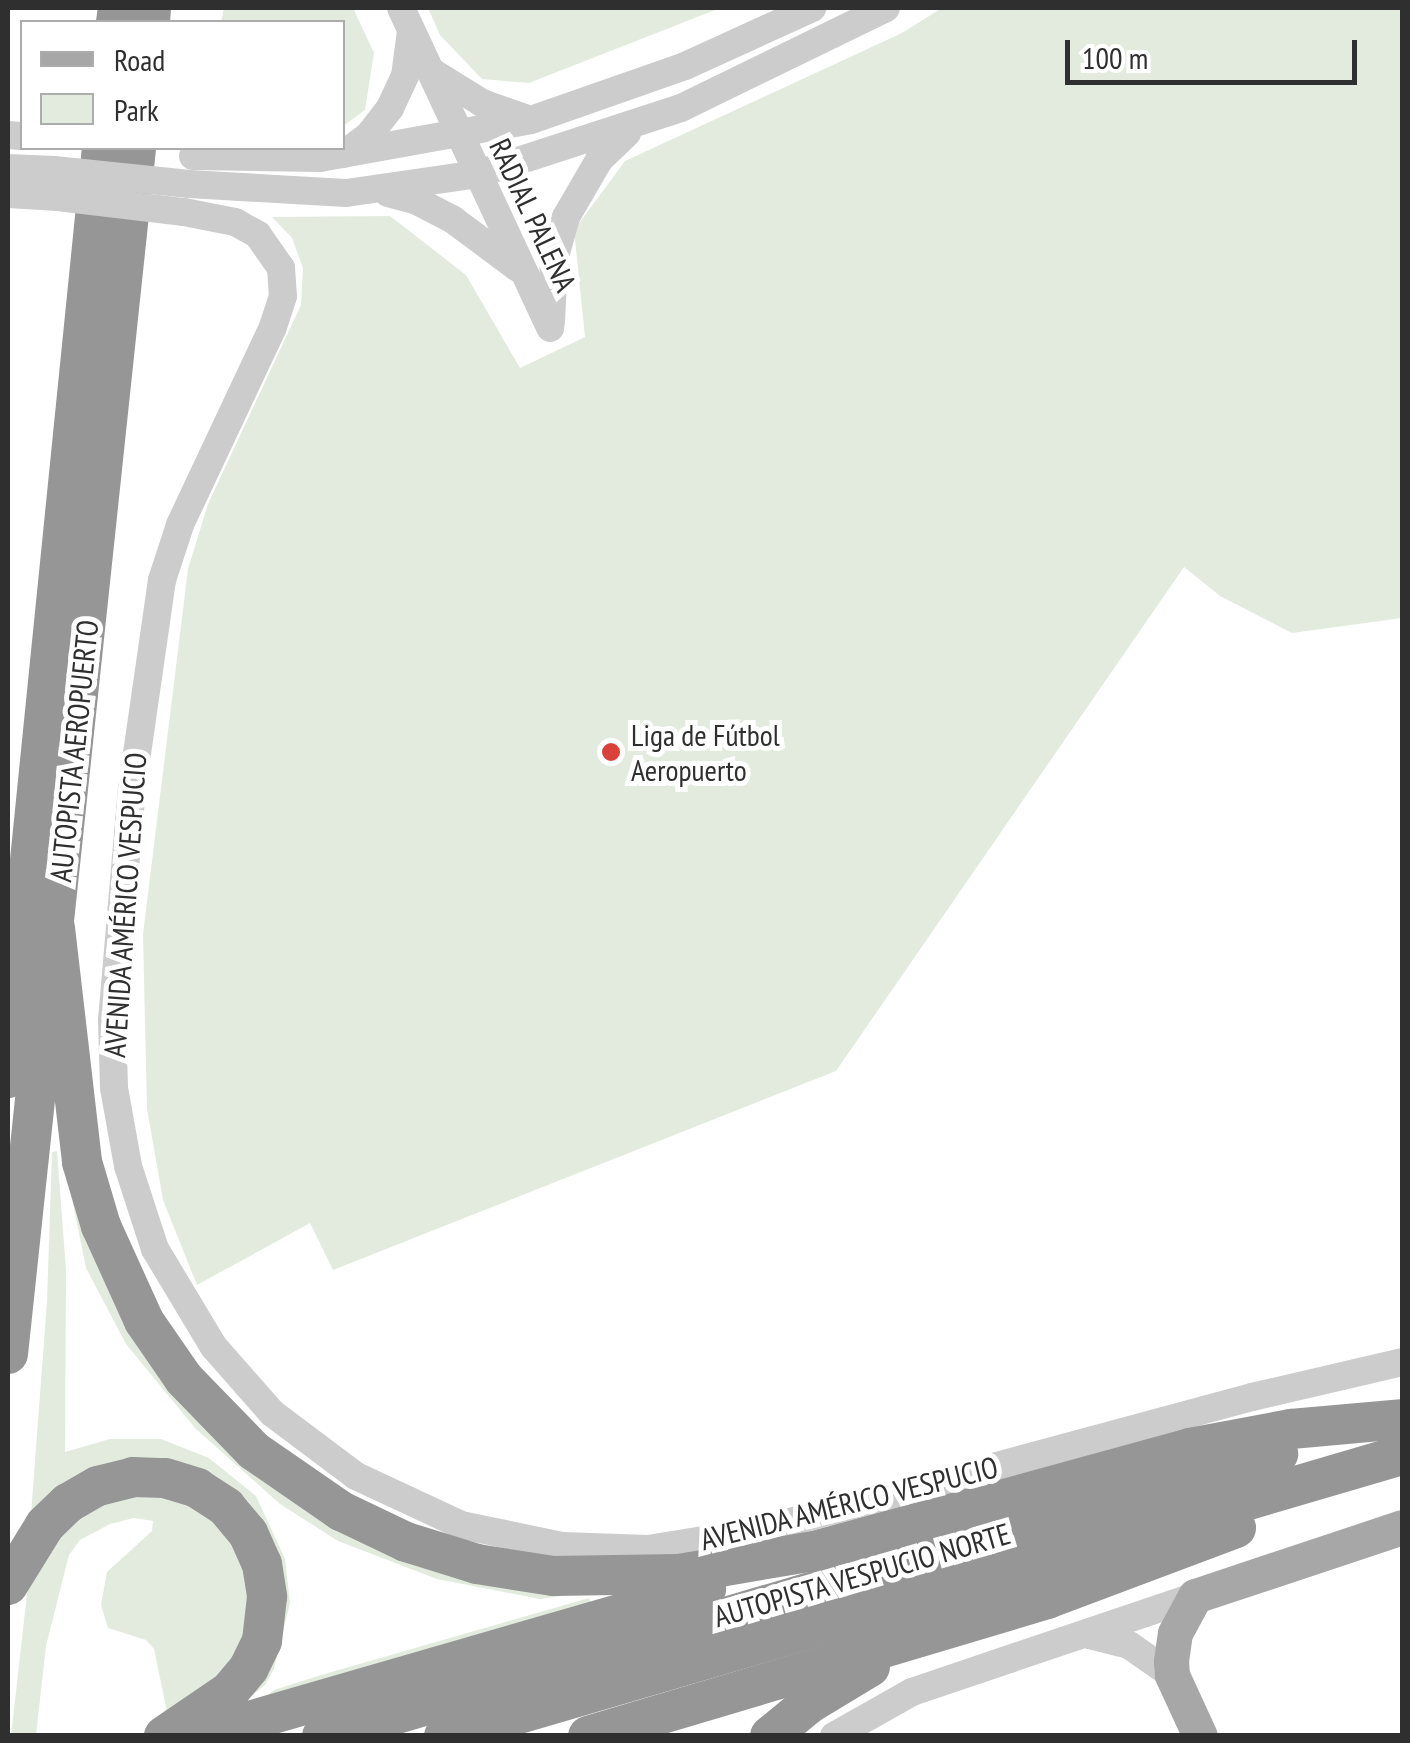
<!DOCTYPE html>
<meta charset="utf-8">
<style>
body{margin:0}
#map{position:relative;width:1410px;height:1743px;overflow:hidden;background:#fff;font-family:"PT Sans Narrow",sans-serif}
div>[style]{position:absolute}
.green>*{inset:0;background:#e3ebde}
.minor>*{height:28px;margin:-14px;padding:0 14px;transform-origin:14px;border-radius:14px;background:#ccc}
.major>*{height:35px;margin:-17.5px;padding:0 17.5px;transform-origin:17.5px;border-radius:17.5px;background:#a7a7a7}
.highway>*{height:40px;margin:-20px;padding:0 20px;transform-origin:20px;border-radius:20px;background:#969696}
.minor-bridge>*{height:28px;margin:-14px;padding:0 14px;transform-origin:14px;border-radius:14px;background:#ccc}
.dots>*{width:28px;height:28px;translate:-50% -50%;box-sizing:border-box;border:5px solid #fff;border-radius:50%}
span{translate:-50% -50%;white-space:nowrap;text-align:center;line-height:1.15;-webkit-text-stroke:10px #fff;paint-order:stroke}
.street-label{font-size:30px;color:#2f2f2f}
.poi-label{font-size:30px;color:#2f2f2f}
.left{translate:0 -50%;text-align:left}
.frame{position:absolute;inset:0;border:10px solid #2f2f2f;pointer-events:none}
.legend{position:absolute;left:20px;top:20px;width:325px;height:130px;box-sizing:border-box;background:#fff;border:2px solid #acacac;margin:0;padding:12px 18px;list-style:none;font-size:30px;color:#2f2f2f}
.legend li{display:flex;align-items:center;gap:20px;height:50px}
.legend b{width:50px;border:2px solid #acacac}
.scale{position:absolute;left:1065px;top:40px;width:292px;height:45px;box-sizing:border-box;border:5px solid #2f2f2f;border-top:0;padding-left:12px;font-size:30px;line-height:35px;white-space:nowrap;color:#2f2f2f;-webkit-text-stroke:8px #fff;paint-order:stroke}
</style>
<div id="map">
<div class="green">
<i style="clip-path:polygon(224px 8px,353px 8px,374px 53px,365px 110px,343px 126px,342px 22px,221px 22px)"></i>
<i style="clip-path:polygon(428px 8px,720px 8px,529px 83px,482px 79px,440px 35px)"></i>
<i style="clip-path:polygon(942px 8px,1402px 8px,1402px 618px,1292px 633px,1220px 596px,1184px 567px,836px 1071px,333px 1270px,310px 1223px,197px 1285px,163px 1200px,147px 1109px,143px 934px,188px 569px,208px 504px,301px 305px,303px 268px,292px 238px,272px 217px,390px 216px,466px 275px,520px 368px,585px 337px,574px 230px,625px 161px,902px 33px)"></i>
<i style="clip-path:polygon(57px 1151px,66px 1270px,65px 1452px,110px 1439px,161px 1439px,209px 1458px,256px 1496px,285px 1559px,290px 1603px,274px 1669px,265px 1685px,249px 1698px,275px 1627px,199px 1480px,31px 1514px,47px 1302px,52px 1152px)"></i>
<i style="clip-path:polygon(67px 1174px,242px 1454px,575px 1594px,540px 1599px,437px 1579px,338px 1541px,280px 1504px,195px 1428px,126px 1344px,86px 1268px)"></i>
<i style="clip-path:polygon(161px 1488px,228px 1526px,255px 1595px,234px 1668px,167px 1712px,154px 1649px,146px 1640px,108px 1628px,101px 1605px,107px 1572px,152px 1531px,153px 1521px,134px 1518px,110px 1524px,80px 1540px,69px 1555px,46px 1646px,36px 1735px,11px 1736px,28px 1585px,77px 1511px)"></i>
<i style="clip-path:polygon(589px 1598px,593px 1606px,255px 1706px,274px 1690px,321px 1675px)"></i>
</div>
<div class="minor">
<i style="left:401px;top:8px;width:353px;rotate:65deg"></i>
<i style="left:434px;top:73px;width:57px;rotate:32deg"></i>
<i style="left:482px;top:103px;width:46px;rotate:19.2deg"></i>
<i style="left:8px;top:135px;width:12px;rotate:5deg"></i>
<i style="left:344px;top:154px;width:31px;rotate:-37deg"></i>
<i style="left:369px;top:135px;width:34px;rotate:-52deg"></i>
<i style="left:390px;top:108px;width:35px;rotate:-65deg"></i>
<i style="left:405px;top:76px;width:45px;rotate:-82.4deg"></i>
<i style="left:193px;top:156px;width:127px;rotate:0.9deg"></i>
<i style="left:320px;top:158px;width:214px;rotate:-10.2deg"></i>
<i style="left:531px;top:120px;width:163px;rotate:-19.3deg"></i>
<i style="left:685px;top:66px;width:140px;rotate:-24.5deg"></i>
<i style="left:8px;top:168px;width:46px;rotate:2.5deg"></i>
<i style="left:189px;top:184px;width:157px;rotate:3.3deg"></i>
<i style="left:346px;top:193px;width:133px;rotate:-8.2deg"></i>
<i style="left:478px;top:174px;width:213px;rotate:-18deg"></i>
<i style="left:681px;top:108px;width:228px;rotate:-26deg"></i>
<i style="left:388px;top:193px;width:28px;rotate:15deg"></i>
<i style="left:415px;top:200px;width:42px;rotate:27.2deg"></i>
<i style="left:452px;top:219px;width:82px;rotate:36.6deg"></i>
<i style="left:8px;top:194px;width:50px;rotate:3.4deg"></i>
<i style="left:184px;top:212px;width:52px;rotate:11.1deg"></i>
<i style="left:235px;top:222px;width:26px;rotate:29deg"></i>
<i style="left:258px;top:235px;width:40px;rotate:55.1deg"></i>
<i style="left:281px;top:268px;width:28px;rotate:86deg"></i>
<i style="left:283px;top:296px;width:33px;rotate:108deg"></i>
<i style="left:273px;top:327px;width:219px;rotate:115.2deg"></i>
<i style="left:180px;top:525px;width:58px;rotate:108.1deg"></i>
<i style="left:162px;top:580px;width:209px;rotate:98.2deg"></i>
<i style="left:132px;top:787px;width:234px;rotate:94.9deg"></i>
<i style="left:112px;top:1020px;width:68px;rotate:88.3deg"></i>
<i style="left:114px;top:1088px;width:79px;rotate:79.8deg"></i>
<i style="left:128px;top:1166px;width:87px;rotate:72deg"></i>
<i style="left:155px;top:1249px;width:114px;rotate:59deg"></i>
<i style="left:214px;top:1347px;width:88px;rotate:48.7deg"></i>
<i style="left:272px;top:1413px;width:105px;rotate:36.9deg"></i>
<i style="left:356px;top:1476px;width:116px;rotate:25deg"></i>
<i style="left:461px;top:1525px;width:103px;rotate:11.7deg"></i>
<i style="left:562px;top:1546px;width:86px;rotate:2deg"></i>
<i style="left:648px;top:1549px;width:106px;rotate:-9.2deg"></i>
<i style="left:753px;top:1532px;width:517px;rotate:-15.14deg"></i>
<i style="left:1252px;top:1397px;width:154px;rotate:-13.1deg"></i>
<i style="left:551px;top:322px;width:62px;rotate:-87.2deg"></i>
<i style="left:554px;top:260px;width:45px;rotate:-74.4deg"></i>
<i style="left:566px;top:217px;width:66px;rotate:-59.9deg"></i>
<i style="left:599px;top:160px;width:39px;rotate:-44deg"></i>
<i style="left:1085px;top:1634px;width:45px;rotate:14deg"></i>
<i style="left:1129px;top:1645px;width:52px;rotate:34.9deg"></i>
<i style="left:834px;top:1736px;width:90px;rotate:-29.4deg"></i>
<i style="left:912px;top:1692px;width:299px;rotate:-18.7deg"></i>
</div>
<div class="major">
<i style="left:1200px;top:1736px;width:67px;rotate:-114.7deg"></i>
<i style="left:1172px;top:1675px;width:14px;rotate:-94deg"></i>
<i style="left:1171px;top:1661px;width:28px;rotate:-82deg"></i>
<i style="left:1175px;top:1633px;width:42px;rotate:-61.6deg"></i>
<i style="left:1195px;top:1596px;width:218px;rotate:-18.4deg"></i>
</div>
<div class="highway">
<i style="left:116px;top:22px;width:14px;rotate:-82deg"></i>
<i style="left:150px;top:22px;width:14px;rotate:-86deg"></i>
<i style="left:55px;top:928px;width:236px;rotate:83.4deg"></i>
<i style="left:82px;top:1162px;width:67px;rotate:73.5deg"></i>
<i style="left:101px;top:1226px;width:104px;rotate:65.6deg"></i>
<i style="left:144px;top:1321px;width:70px;rotate:55.4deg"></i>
<i style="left:184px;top:1379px;width:100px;rotate:45.8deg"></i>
<i style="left:254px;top:1451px;width:106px;rotate:34.6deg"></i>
<i style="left:341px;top:1511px;width:72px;rotate:25.5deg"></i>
<i style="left:406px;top:1542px;width:74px;rotate:17.2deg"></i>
<i style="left:477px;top:1564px;width:77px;rotate:9deg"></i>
<i style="left:553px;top:1576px;width:126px;rotate:-0.9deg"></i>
<i style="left:679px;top:1574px;width:137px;rotate:-9.7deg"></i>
<i style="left:814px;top:1551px;width:390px;rotate:-15.3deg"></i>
<i style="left:1190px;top:1448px;width:103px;rotate:-10.7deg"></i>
<i style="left:1291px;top:1429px;width:111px;rotate:-5.1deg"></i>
<i style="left:8px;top:1078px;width:935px;rotate:-84.23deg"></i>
<i style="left:8px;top:1354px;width:1213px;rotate:-83.94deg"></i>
<i style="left:8px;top:1585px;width:70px;rotate:-58.3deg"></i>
<i style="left:45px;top:1525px;width:32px;rotate:-44deg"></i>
<i style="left:68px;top:1503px;width:34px;rotate:-30deg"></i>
<i style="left:98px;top:1486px;width:36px;rotate:-14deg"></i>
<i style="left:133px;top:1477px;width:32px;rotate:2deg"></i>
<i style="left:165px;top:1478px;width:34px;rotate:17deg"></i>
<i style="left:197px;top:1488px;width:35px;rotate:33deg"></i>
<i style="left:226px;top:1507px;width:34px;rotate:50deg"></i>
<i style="left:248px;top:1533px;width:34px;rotate:66deg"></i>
<i style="left:262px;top:1564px;width:33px;rotate:81deg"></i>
<i style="left:267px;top:1597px;width:44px;rotate:96.5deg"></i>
<i style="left:262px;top:1641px;width:30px;rotate:116deg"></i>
<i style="left:249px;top:1668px;width:30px;rotate:130deg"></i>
<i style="left:230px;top:1691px;width:80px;rotate:145.7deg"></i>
<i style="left:197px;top:1736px;width:530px;rotate:-16.11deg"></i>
<i style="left:322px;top:1736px;width:997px;rotate:-16.43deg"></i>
<i style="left:444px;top:1736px;width:998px;rotate:-16.35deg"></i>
<i style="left:588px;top:1736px;width:479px;rotate:-16.6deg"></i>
<i style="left:1047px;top:1599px;width:202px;rotate:-20.6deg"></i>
<i style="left:770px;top:1736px;width:52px;rotate:-39.5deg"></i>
<i style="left:810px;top:1703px;width:70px;rotate:-31deg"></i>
</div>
<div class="minor-bridge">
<i style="left:54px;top:170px;width:136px;rotate:5.9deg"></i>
<i style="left:58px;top:197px;width:127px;rotate:6.8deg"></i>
</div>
<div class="dots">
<i style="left:611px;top:752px;background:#db413b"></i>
</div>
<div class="street-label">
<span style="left:533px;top:215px;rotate:65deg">RADIAL PALENA</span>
<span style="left:74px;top:751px;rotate:-84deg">AUTOPISTA AEROPUERTO</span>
<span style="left:125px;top:905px;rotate:-86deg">AVENIDA AMÉRICO VESPUCIO</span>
<span style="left:849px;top:1503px;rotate:-14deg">AVENIDA AMÉRICO VESPUCIO</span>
<span style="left:862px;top:1575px;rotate:-16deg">AUTOPISTA VESPUCIO NORTE</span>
</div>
<div class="poi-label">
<span class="left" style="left:631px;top:752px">Liga de Fútbol<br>Aeropuerto</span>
</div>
<div class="frame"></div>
<ul class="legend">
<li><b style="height:12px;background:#a7a7a7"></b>Road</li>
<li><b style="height:28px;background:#e3ebde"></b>Park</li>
</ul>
<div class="scale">100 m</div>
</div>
